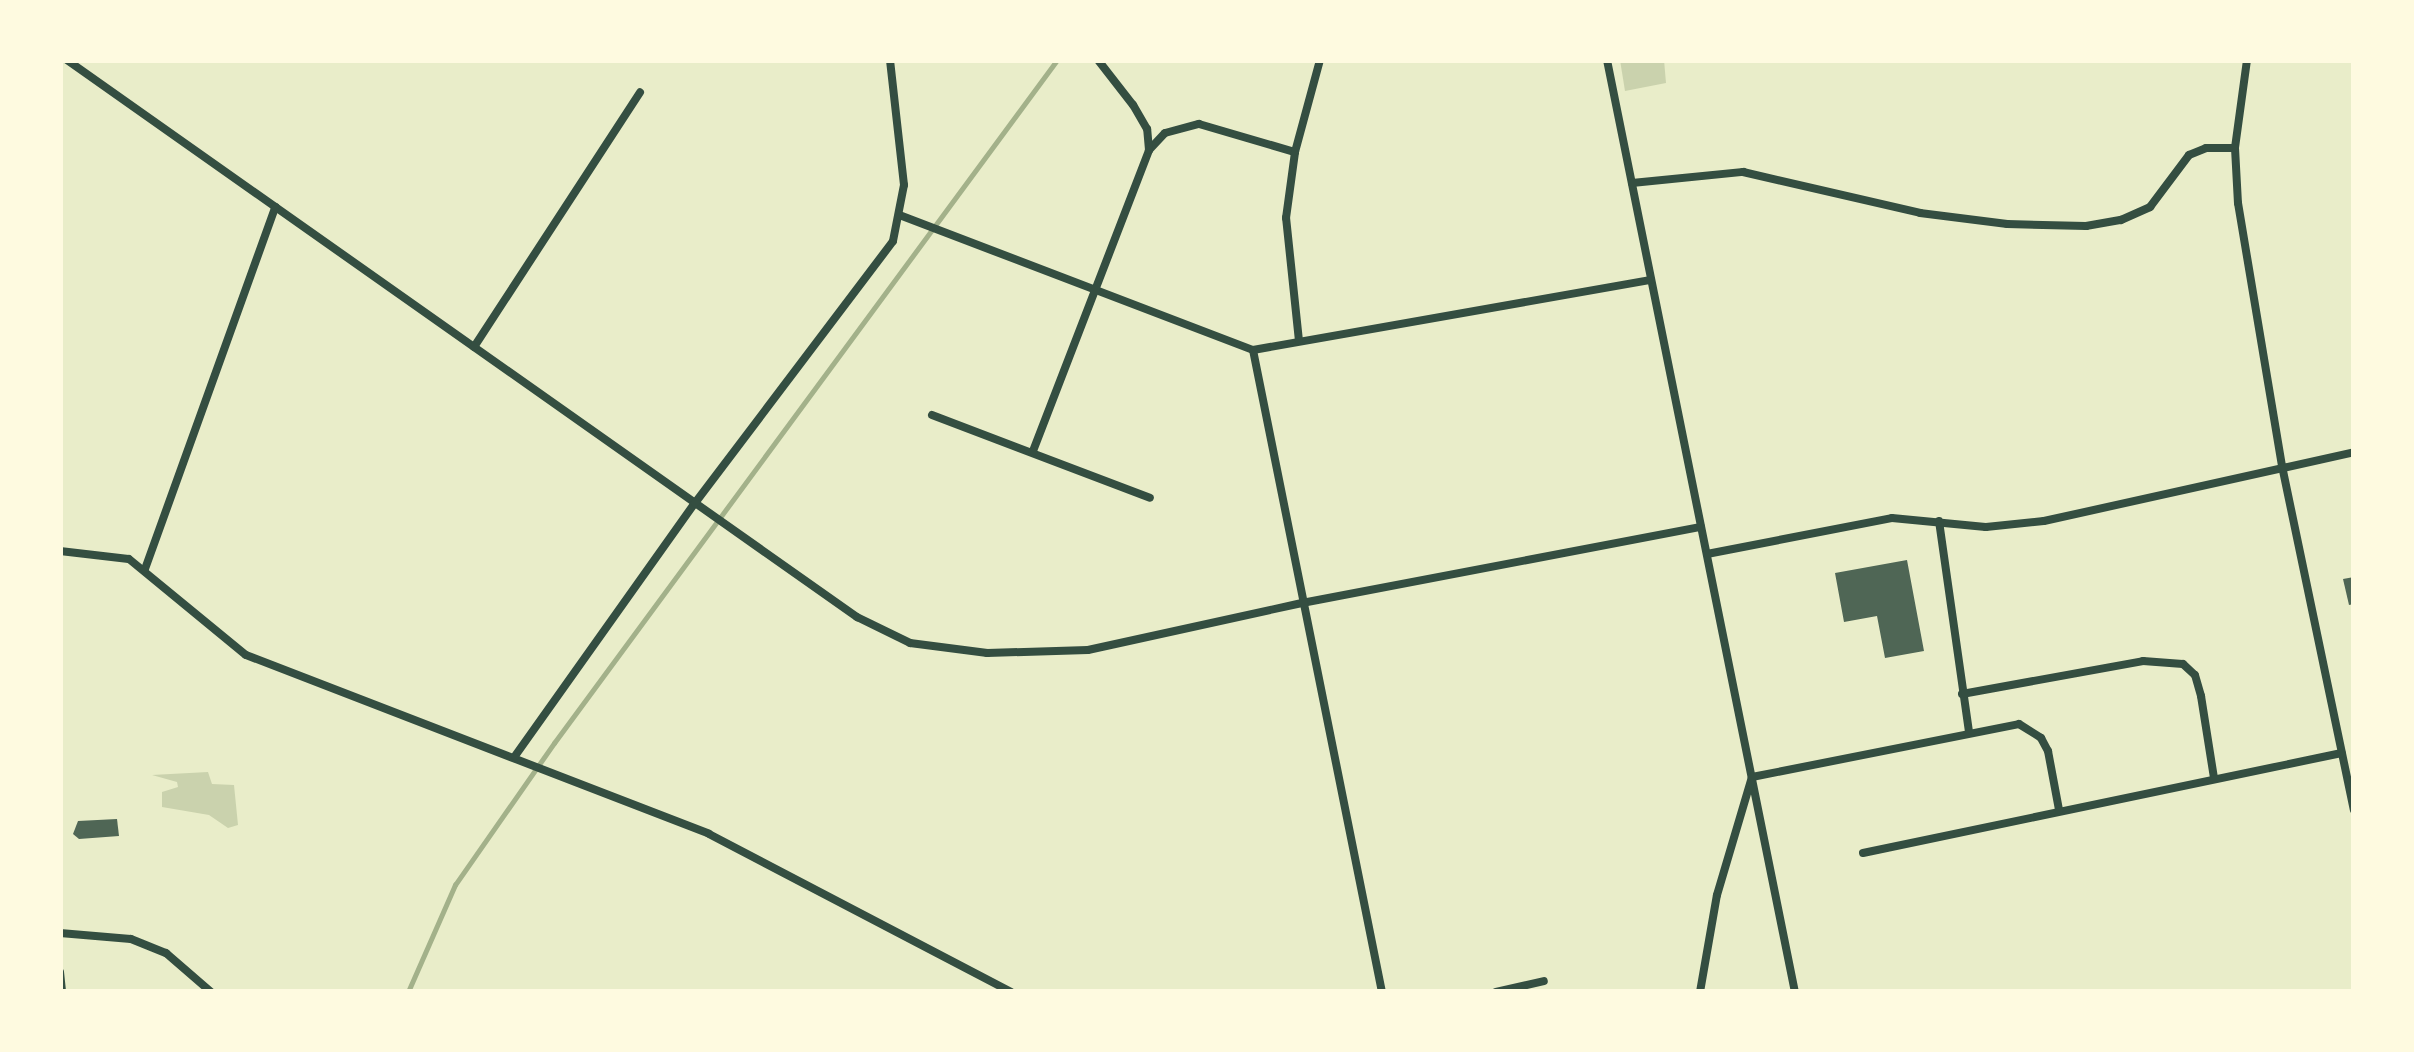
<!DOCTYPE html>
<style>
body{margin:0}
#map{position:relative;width:2414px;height:1052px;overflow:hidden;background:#e9edc9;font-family:"Fira Sans Condensed",sans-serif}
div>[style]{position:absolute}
.green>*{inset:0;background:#cad2ad}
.stream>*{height:4.5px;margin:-2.25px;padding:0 2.25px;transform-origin:2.25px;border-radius:2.25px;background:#a3b18a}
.building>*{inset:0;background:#4f6655}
.minor>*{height:8px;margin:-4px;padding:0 4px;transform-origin:4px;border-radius:4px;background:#344e41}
span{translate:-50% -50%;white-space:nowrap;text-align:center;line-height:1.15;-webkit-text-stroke:9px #fefae0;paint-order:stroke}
.frame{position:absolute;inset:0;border:63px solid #fefae0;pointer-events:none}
</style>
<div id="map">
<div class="green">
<i style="clip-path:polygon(1620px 60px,1664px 60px,1666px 83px,1625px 91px)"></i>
<i style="clip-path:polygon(208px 772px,212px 784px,234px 785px,238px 825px,228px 828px,209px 815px,162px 807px,162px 792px,178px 787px,177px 782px,152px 775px)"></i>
</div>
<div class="stream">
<i style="left:408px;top:992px;width:117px;rotate:-66.3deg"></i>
<i style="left:455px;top:885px;width:173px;rotate:-55.1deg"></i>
<i style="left:554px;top:743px;width:848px;rotate:-53.63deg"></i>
</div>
<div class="building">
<i style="clip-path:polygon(1907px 560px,1924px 651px,1885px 658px,1877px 616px,1844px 622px,1835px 573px)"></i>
<i style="clip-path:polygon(2354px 577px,2354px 604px,2349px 605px,2343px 579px)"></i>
<i style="clip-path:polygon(117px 819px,119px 836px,79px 839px,73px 834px,78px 821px)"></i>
</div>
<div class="minor">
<i style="left:67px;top:60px;width:967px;rotate:35.19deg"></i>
<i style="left:857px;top:617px;width:59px;rotate:26.1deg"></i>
<i style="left:910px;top:643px;width:78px;rotate:7.4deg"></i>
<i style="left:987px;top:653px;width:101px;rotate:-1.7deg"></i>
<i style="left:1088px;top:650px;width:219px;rotate:-12.4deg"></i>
<i style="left:1302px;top:603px;width:406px;rotate:-10.8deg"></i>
<i style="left:1607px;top:60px;width:951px;rotate:78.6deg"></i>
<i style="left:2247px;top:60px;width:89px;rotate:97.8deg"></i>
<i style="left:2235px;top:148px;width:55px;rotate:86.9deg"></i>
<i style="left:2238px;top:203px;width:267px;rotate:80.5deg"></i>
<i style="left:2282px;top:466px;width:351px;rotate:78.2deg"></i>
<i style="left:1149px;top:150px;width:23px;rotate:-47deg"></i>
<i style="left:1165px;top:133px;width:35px;rotate:-15deg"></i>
<i style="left:1199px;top:124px;width:100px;rotate:16.3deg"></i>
<i style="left:1632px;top:183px;width:112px;rotate:-5.7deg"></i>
<i style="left:1743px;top:172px;width:182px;rotate:13deg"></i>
<i style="left:1920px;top:213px;width:88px;rotate:7.2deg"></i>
<i style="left:2007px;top:224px;width:79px;rotate:1.5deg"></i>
<i style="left:2086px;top:226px;width:36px;rotate:-10deg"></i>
<i style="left:2121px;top:220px;width:32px;rotate:-24deg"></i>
<i style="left:2150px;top:207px;width:65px;rotate:-53.1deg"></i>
<i style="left:2189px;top:155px;width:18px;rotate:-22deg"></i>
<i style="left:2206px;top:148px;width:29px"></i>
<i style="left:902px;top:216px;width:376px;rotate:20.9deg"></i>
<i style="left:1253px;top:350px;width:404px;rotate:-10deg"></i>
<i style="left:1299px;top:341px;width:124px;rotate:-96deg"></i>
<i style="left:1286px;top:218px;width:67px;rotate:-82.2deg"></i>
<i style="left:1295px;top:152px;width:95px;rotate:-74.8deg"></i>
<i style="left:474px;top:347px;width:304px;rotate:-56.9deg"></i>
<i style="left:1253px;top:350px;width:655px;rotate:78.64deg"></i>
<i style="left:932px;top:415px;width:233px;rotate:20.8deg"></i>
<i style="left:1033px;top:451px;width:323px;rotate:-68.9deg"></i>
<i style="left:1149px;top:150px;width:21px;rotate:-95deg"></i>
<i style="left:1147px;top:129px;width:28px;rotate:-120deg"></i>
<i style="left:1133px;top:105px;width:57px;rotate:-127.9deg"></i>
<i style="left:1939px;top:521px;width:212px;rotate:81.9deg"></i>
<i style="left:60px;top:551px;width:69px;rotate:6.6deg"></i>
<i style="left:129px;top:559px;width:151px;rotate:39.4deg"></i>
<i style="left:246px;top:655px;width:496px;rotate:21.1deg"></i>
<i style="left:709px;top:834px;width:341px;rotate:27.6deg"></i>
<i style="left:1707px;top:554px;width:188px;rotate:-11deg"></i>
<i style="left:1892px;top:518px;width:94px;rotate:5.5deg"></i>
<i style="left:1986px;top:527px;width:58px;rotate:-5.9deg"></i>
<i style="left:2044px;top:521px;width:318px;rotate:-12.5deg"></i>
<i style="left:145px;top:569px;width:385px;rotate:-70.2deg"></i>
<i style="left:1962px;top:694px;width:184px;rotate:-10.3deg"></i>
<i style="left:2143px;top:661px;width:40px;rotate:4.3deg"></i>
<i style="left:2183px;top:664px;width:16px;rotate:43deg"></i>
<i style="left:2195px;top:675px;width:22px;rotate:74deg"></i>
<i style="left:2201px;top:696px;width:83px;rotate:81deg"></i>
<i style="left:515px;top:756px;width:310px;rotate:-54.6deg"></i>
<i style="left:695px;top:503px;width:328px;rotate:-52.9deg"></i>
<i style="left:893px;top:241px;width:57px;rotate:-78.9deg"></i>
<i style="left:904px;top:185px;width:126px;rotate:-96.4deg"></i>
<i style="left:1863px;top:853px;width:489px;rotate:-11.8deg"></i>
<i style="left:60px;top:933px;width:71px;rotate:4.8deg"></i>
<i style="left:131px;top:939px;width:38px;rotate:22deg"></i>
<i style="left:166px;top:953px;width:60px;rotate:40.9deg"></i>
<i style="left:60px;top:972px;width:20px;rotate:84deg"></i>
<i style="left:1496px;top:992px;width:49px;rotate:-12.9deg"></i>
<i style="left:1700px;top:992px;width:98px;rotate:-80.1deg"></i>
<i style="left:1717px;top:895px;width:123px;rotate:-73.5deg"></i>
<i style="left:1752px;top:777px;width:272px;rotate:-11.2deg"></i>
<i style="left:2019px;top:724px;width:26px;rotate:32deg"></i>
<i style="left:2041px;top:738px;width:15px;rotate:62deg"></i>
<i style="left:2048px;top:751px;width:60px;rotate:79.4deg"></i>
</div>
<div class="frame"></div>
</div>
